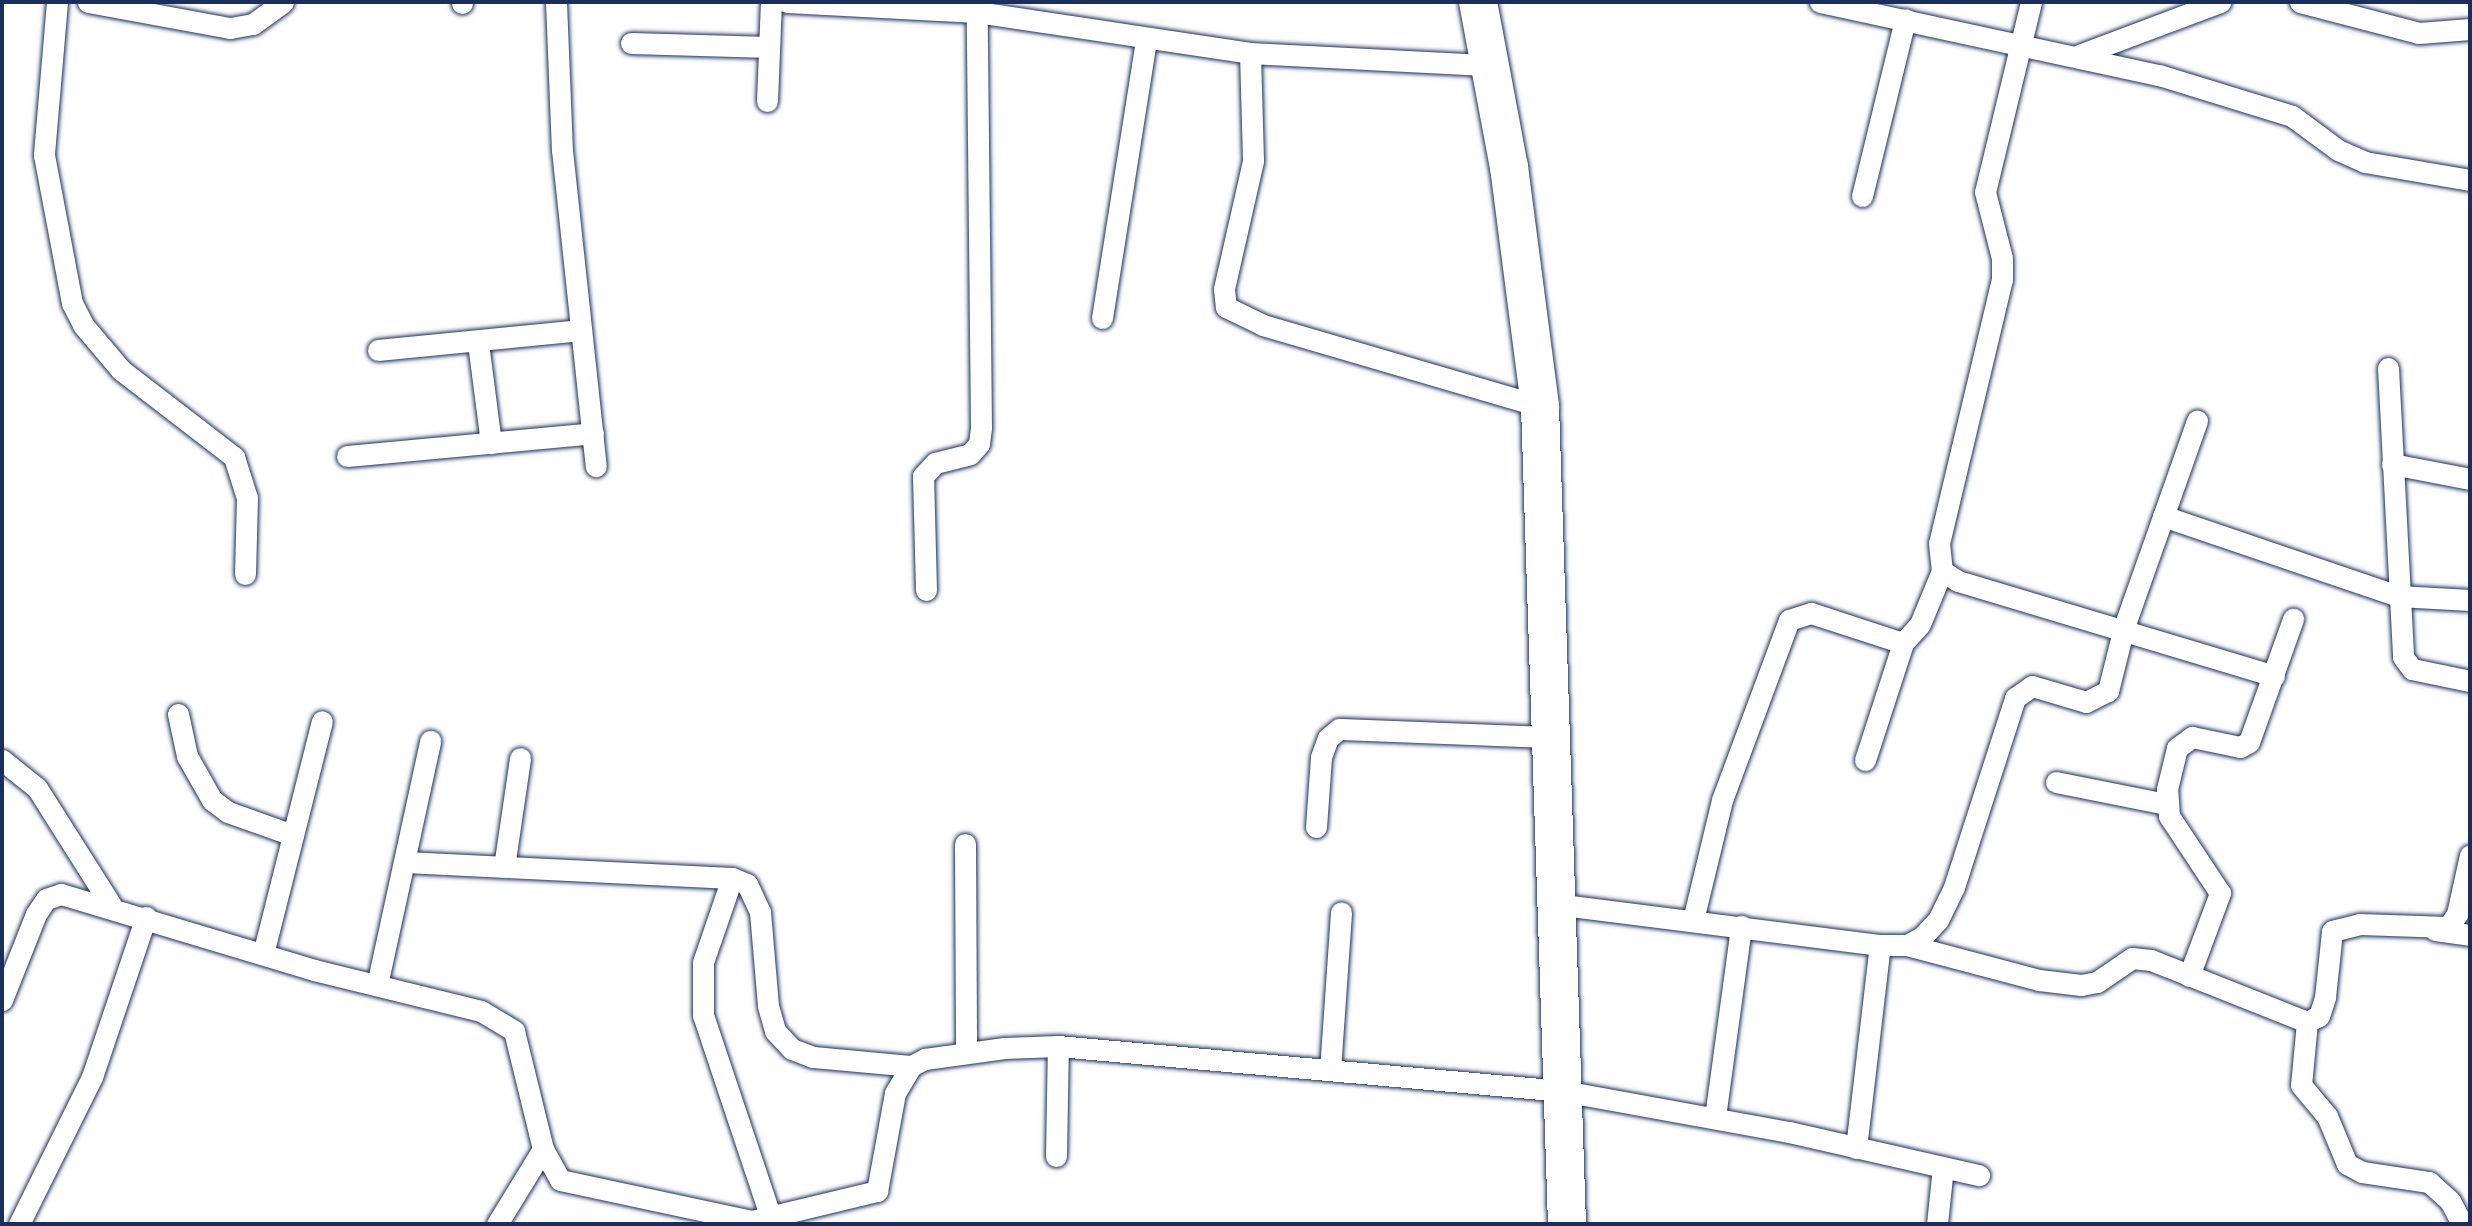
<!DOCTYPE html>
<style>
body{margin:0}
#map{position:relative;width:2472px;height:1226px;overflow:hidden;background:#fff;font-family:Delius,sans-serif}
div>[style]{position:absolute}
.roads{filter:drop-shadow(0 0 2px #1b2f5e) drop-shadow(0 0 2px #1b2f5e)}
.street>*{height:21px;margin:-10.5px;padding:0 10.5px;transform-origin:10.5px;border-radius:10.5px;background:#fff}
.highway>*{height:38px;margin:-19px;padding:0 19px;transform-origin:19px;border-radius:19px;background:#fff}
span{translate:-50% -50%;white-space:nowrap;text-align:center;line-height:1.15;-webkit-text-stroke:5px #fff;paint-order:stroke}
.frame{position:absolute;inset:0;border:4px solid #1b2f5e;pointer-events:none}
</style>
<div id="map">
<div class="roads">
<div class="street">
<i style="left:57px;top:2px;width:154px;rotate:94.9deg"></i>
<i style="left:44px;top:155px;width:151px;rotate:79.3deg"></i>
<i style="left:72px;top:303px;width:25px;rotate:63deg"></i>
<i style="left:83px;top:325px;width:59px;rotate:49.8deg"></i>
<i style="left:121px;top:370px;width:143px;rotate:37.6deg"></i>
<i style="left:234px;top:457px;width:43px;rotate:72.4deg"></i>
<i style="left:247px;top:498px;width:76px;rotate:91.5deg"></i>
<i style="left:88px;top:2px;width:144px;rotate:10.4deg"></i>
<i style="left:230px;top:28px;width:23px;rotate:-10deg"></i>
<i style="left:253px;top:24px;width:37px;rotate:-36deg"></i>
<i style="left:462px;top:2px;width:1px;rotate:90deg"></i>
<i style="left:556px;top:2px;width:148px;rotate:87.7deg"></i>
<i style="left:562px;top:150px;width:318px;rotate:83.9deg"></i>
<i style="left:787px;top:2px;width:190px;rotate:3deg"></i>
<i style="left:977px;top:12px;width:276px;rotate:8.5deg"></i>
<i style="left:1250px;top:53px;width:240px;rotate:2.9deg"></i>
<i style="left:1820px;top:2px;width:347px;rotate:12.2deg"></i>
<i style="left:2159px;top:75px;width:139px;rotate:17.1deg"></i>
<i style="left:2292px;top:116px;width:57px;rotate:36.5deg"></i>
<i style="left:2338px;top:150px;width:30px;rotate:24deg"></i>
<i style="left:2365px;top:162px;width:107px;rotate:9.7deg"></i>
<i style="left:2031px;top:2px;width:195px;rotate:103.6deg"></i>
<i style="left:1985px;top:192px;width:68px;rotate:75.6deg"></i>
<i style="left:2002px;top:258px;width:21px;rotate:90deg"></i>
<i style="left:2002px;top:279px;width:271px;rotate:103.4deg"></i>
<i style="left:1939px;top:543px;width:28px;rotate:84deg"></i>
<i style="left:1942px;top:571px;width:19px;rotate:32deg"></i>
<i style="left:1958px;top:581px;width:330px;rotate:16.7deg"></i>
<i style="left:2300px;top:2px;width:123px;rotate:14.6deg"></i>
<i style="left:2419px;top:33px;width:51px;rotate:-4.5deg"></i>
<i style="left:631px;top:43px;width:138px;rotate:1.7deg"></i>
<i style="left:1250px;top:53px;width:108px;rotate:88.4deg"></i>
<i style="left:1253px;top:161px;width:131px;rotate:102.8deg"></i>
<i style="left:1224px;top:289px;width:18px;rotate:84deg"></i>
<i style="left:1226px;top:307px;width:41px;rotate:25.9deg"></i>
<i style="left:1263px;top:325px;width:289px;rotate:16.3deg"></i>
<i style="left:2079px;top:55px;width:151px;rotate:-20.6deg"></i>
<i style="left:767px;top:101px;width:99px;rotate:-87.7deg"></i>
<i style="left:1862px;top:196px;width:182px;rotate:-76.3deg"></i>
<i style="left:1102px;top:318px;width:281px;rotate:-81deg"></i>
<i style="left:478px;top:343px;width:101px;rotate:82.6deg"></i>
<i style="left:378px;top:350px;width:204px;rotate:-5.6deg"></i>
<i style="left:2388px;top:368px;width:289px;rotate:87deg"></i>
<i style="left:2403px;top:657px;width:15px;rotate:53deg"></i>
<i style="left:2412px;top:669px;width:59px;rotate:11.7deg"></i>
<i style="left:347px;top:456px;width:247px;rotate:-5.3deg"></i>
<i style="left:2392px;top:464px;width:79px;rotate:10.9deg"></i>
<i style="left:2163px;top:516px;width:248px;rotate:18.8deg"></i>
<i style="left:2398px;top:596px;width:72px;rotate:3.2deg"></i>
<i style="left:926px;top:590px;width:114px;rotate:-91.5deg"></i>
<i style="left:923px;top:476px;width:18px;rotate:-47deg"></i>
<i style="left:935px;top:463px;width:36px;rotate:-14deg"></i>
<i style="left:970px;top:454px;width:13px;rotate:-48deg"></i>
<i style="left:979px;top:444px;width:17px;rotate:-83deg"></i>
<i style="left:981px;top:427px;width:415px;rotate:-90.6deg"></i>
<i style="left:178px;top:714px;width:43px;rotate:77.9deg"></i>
<i style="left:187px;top:756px;width:51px;rotate:60.4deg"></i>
<i style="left:212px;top:800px;width:20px;rotate:37deg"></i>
<i style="left:228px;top:812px;width:69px;rotate:19.5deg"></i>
<i style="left:2px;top:760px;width:45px;rotate:38.7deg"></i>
<i style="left:37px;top:788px;width:138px;rotate:57.7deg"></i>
<i style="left:1865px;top:760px;width:123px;rotate:-72deg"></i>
<i style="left:2056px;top:782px;width:112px;rotate:11.3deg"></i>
<i style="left:1316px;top:827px;width:70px;rotate:-85.9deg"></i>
<i style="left:1321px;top:757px;width:20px;rotate:-70deg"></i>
<i style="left:1328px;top:738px;width:14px;rotate:-39deg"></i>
<i style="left:1339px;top:729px;width:211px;rotate:2.2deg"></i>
<i style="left:965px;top:844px;width:209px;rotate:89.7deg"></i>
<i style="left:405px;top:862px;width:327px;rotate:2.8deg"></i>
<i style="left:732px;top:878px;width:16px;rotate:22deg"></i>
<i style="left:747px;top:884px;width:31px;rotate:65deg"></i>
<i style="left:760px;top:912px;width:94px;rotate:85.1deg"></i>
<i style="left:768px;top:1006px;width:26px;rotate:74deg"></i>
<i style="left:775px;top:1031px;width:25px;rotate:47deg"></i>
<i style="left:792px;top:1049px;width:22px;rotate:21deg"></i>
<i style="left:813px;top:1057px;width:98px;rotate:5.2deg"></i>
<i style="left:504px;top:867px;width:110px;rotate:-81.6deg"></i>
<i style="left:732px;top:878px;width:89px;rotate:109deg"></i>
<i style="left:703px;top:962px;width:53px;rotate:90deg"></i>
<i style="left:703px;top:1015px;width:220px;rotate:71.5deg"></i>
<i style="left:1555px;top:904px;width:328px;rotate:7.2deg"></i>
<i style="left:1880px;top:945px;width:27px"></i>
<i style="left:1907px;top:945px;width:17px;rotate:-28deg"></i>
<i style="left:1922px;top:937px;width:23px;rotate:-47deg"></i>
<i style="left:1938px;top:920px;width:37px;rotate:-64deg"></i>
<i style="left:1954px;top:887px;width:199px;rotate:-72.1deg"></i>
<i style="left:2015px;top:698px;width:21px;rotate:-35deg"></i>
<i style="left:2032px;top:686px;width:56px;rotate:16.5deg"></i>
<i style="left:2086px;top:702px;width:25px;rotate:-27deg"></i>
<i style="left:2108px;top:691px;width:66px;rotate:-76deg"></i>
<i style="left:2124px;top:627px;width:219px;rotate:-70.5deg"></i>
<i style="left:1693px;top:920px;width:123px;rotate:-76.4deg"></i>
<i style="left:1722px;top:800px;width:192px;rotate:-69.6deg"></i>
<i style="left:1789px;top:620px;width:23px;rotate:-18deg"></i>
<i style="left:1811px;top:613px;width:97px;rotate:18.1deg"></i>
<i style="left:1903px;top:643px;width:25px;rotate:-48deg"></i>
<i style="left:1920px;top:624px;width:57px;rotate:-67.5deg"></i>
<i style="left:2435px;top:930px;width:35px;rotate:8deg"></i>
<i style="left:1907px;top:945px;width:137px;rotate:14.9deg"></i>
<i style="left:2039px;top:980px;width:42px;rotate:6.8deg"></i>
<i style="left:2081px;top:985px;width:16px;rotate:-11deg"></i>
<i style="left:2097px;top:982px;width:42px;rotate:-34.4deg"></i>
<i style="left:2132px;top:958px;width:19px;rotate:6deg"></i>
<i style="left:2151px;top:960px;width:168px;rotate:21.7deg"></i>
<i style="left:2307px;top:1022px;width:13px;rotate:-27deg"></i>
<i style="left:2319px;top:1016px;width:20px;rotate:-72deg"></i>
<i style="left:2325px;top:997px;width:66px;rotate:-83.9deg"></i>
<i style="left:2332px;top:931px;width:29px;rotate:-14deg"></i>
<i style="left:2360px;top:924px;width:88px;rotate:2deg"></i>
<i style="left:2448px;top:927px;width:16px;rotate:-55deg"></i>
<i style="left:2457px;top:914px;width:60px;rotate:-77.6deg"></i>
<i style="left:263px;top:954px;width:240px;rotate:-75.8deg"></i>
<i style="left:2189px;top:976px;width:89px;rotate:-69.5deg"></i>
<i style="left:2220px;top:893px;width:92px;rotate:-123.5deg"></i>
<i style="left:2169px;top:816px;width:27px;rotate:-94deg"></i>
<i style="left:2167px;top:789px;width:42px;rotate:-76.3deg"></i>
<i style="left:2177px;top:748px;width:19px;rotate:-36deg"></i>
<i style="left:2192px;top:737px;width:49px;rotate:11.8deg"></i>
<i style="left:2240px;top:747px;width:10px;rotate:-29deg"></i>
<i style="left:2249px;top:742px;width:131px;rotate:-70.3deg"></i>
<i style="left:377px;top:985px;width:250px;rotate:-77.7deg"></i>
<i style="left:2px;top:1000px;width:92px;rotate:-68.4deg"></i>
<i style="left:36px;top:914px;width:18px;rotate:-56deg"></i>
<i style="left:46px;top:899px;width:16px;rotate:-18deg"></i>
<i style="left:61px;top:894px;width:264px;rotate:16.7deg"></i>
<i style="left:314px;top:970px;width:172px;rotate:13.8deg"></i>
<i style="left:481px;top:1011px;width:39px;rotate:31deg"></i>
<i style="left:514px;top:1031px;width:122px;rotate:76.2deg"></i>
<i style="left:543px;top:1149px;width:35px;rotate:61deg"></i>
<i style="left:560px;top:1180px;width:196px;rotate:12.1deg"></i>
<i style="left:752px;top:1221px;width:129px;rotate:-13.5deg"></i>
<i style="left:877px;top:1191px;width:100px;rotate:-79.6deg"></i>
<i style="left:895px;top:1093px;width:31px;rotate:-59deg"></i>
<i style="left:911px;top:1066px;width:16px;rotate:-27deg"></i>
<i style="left:925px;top:1059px;width:80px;rotate:-7.9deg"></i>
<i style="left:1004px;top:1048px;width:54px;rotate:-2.1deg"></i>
<i style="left:1058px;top:1046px;width:507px;rotate:5.09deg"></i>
<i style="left:1563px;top:1091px;width:230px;rotate:10.3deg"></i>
<i style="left:1789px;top:1132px;width:195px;rotate:12.8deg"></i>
<i style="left:2307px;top:1022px;width:63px;rotate:95.4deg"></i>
<i style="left:2301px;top:1085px;width:40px;rotate:50deg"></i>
<i style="left:2327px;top:1116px;width:52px;rotate:67.4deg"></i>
<i style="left:2347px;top:1164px;width:17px;rotate:28deg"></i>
<i style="left:2362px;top:1172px;width:68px;rotate:8.5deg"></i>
<i style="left:2429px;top:1182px;width:28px;rotate:42deg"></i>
<i style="left:2450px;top:1201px;width:26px;rotate:62deg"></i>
<i style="left:1330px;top:1070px;width:158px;rotate:-86deg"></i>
<i style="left:1715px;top:1117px;width:193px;rotate:-82.2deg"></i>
<i style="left:1856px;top:1148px;width:204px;rotate:-83.3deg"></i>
<i style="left:1056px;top:1156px;width:110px;rotate:-89deg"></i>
<i style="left:19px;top:1224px;width:164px;rotate:-63.6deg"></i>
<i style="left:92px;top:1077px;width:169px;rotate:-71.4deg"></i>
<i style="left:497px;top:1224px;width:88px;rotate:-58.5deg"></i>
<i style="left:1937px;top:1224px;width:57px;rotate:-84deg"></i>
</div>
<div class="highway">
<i style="left:1478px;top:2px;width:168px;rotate:79.4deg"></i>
<i style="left:1509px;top:167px;width:241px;rotate:82.6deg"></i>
<i style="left:1540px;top:406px;width:818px;rotate:88.11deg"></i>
</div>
</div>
<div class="frame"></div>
</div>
